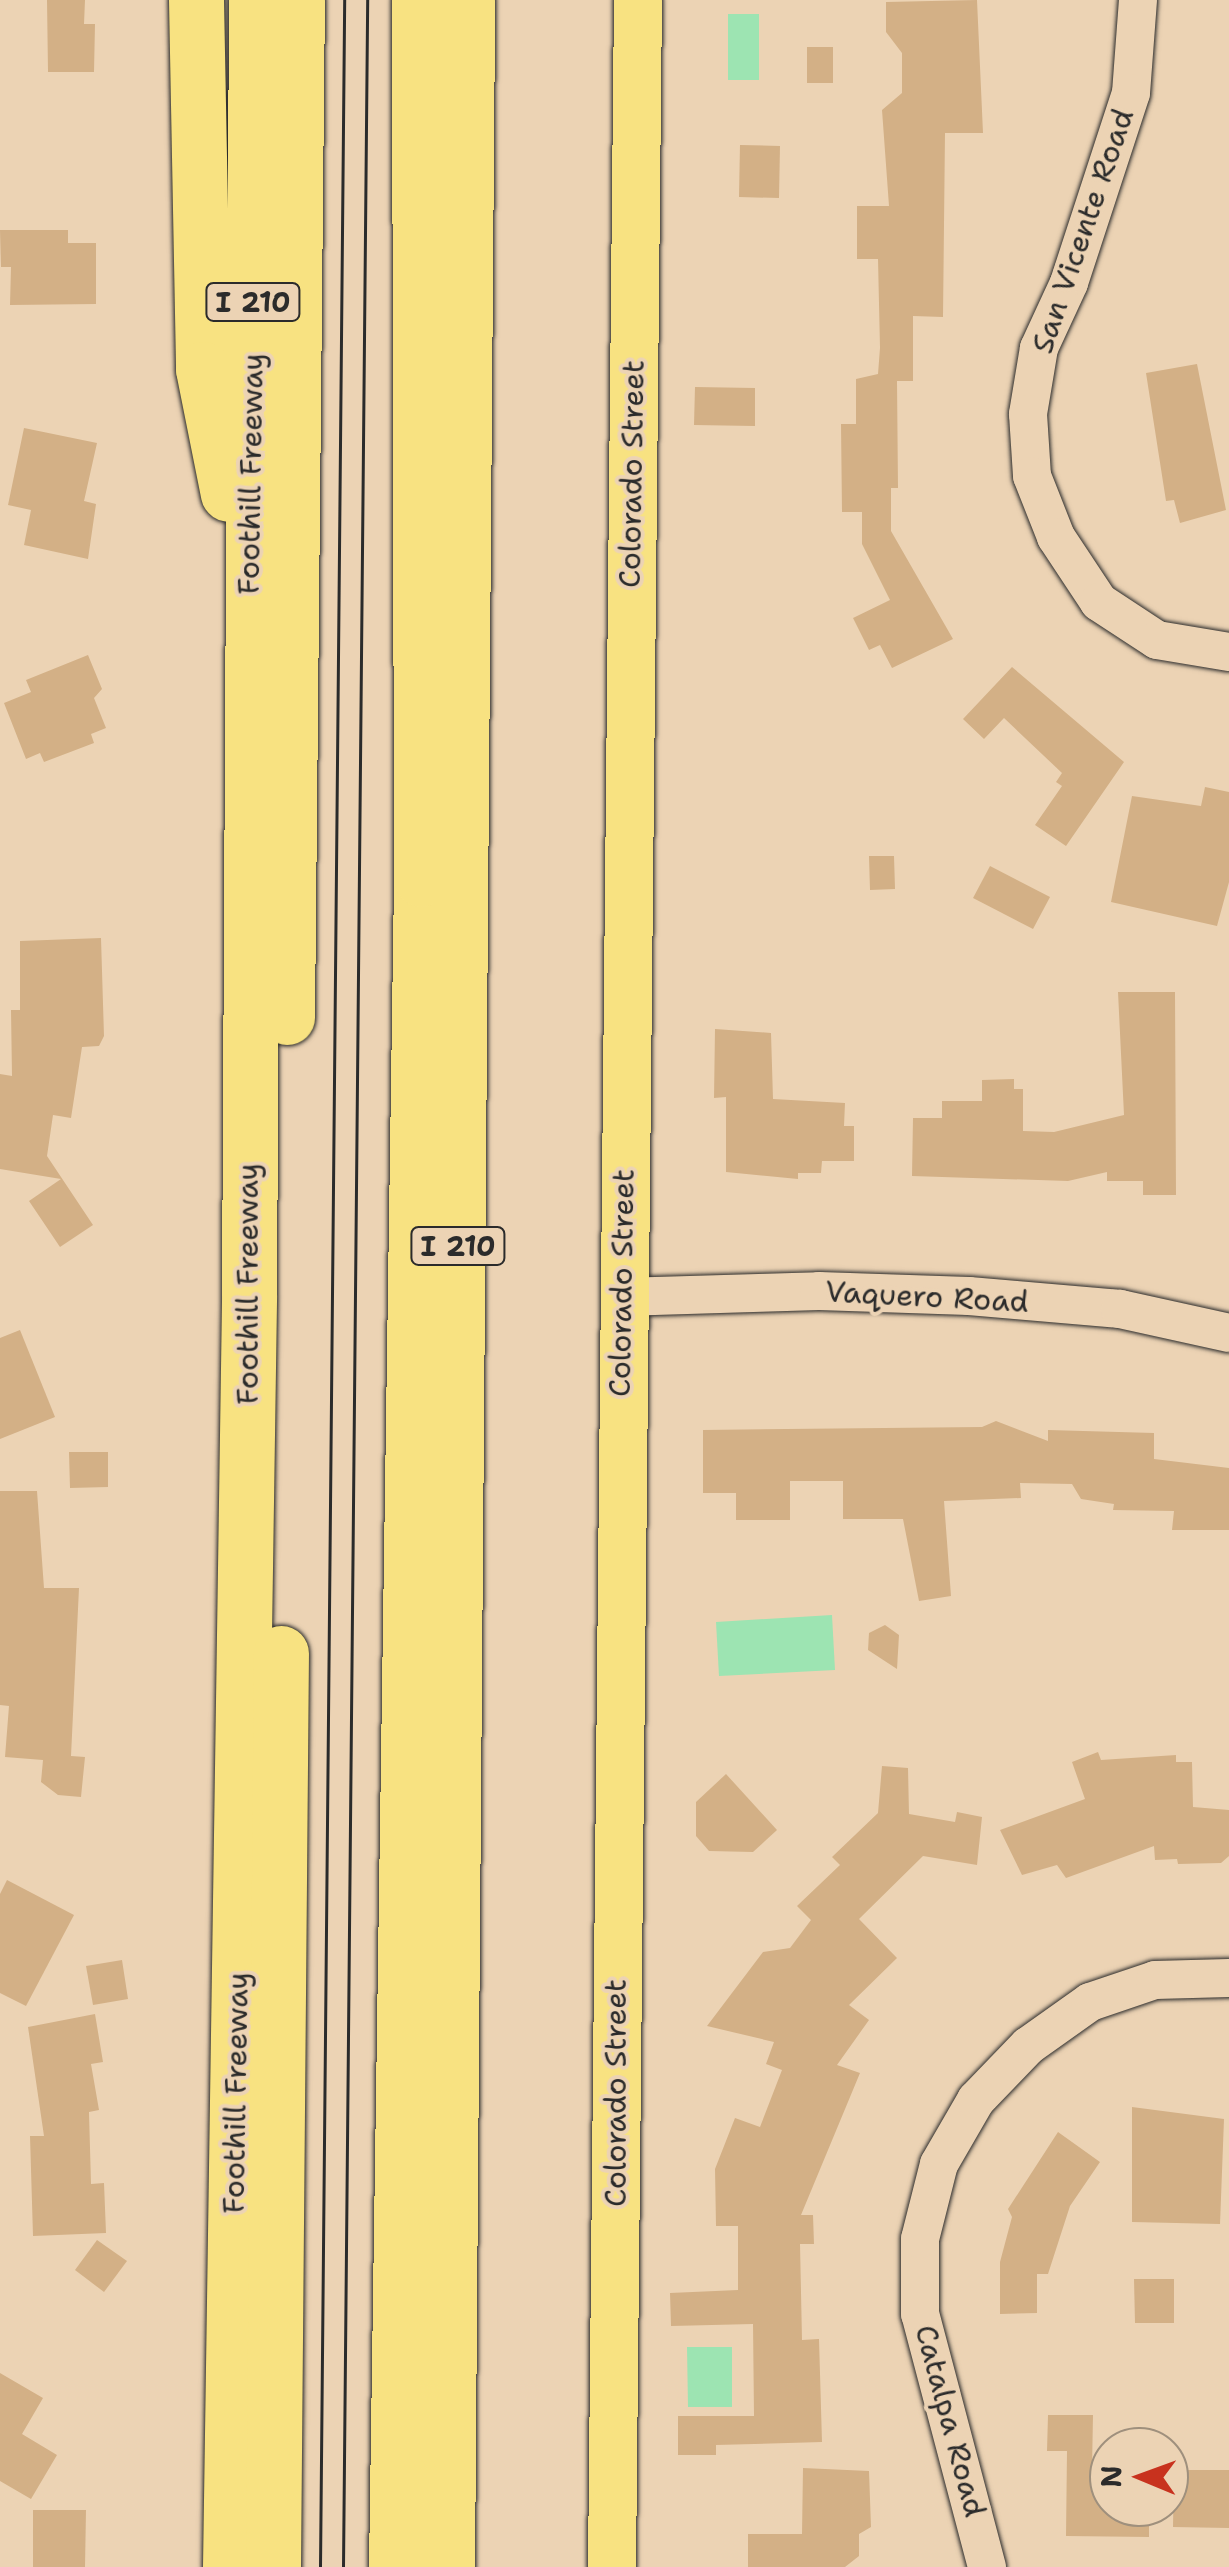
<!DOCTYPE html>
<style>
body{margin:0}
#map{position:relative;width:1229px;height:2567px;overflow:hidden;background:#ecd3b4;font-family:"Shantell Sans",sans-serif}
div>[style]{position:absolute}
.green>*{inset:0;background:#9de4b2}
.building>*{inset:0;background:#d3b086}
.roads{filter:drop-shadow(0 0 2px #2b2b2b) drop-shadow(0 0 2px #2b2b2b)}
.minor>*{height:38px;margin:-19px;padding:0 19px;transform-origin:19px;border-radius:19px;background:#ecd3b4}
.major>*{height:48px;margin:-24px;padding:0 24px;transform-origin:24px;border-radius:24px;background:#f8e281}
.highway>*{height:55px;margin:-27.5px;padding:0 27.5px;transform-origin:27.5px;border-radius:27.5px;background:#f8e281}
.tram>*{height:2.5px;margin:-1.25px;padding:0 1.25px;transform-origin:1.25px;border-radius:1.25px;background:#2b2b2b}
span{translate:-50% -50%;white-space:nowrap;text-align:center;line-height:1.15;-webkit-text-stroke:8px #ecd3b4;paint-order:stroke}
.shield-label span{padding:2px 8px;background:#ecd3b4;border:2px solid;border-radius:8px;-webkit-text-stroke-width:0}
.shield-label{font-size:28px;color:#2b2b2b;font-weight:700}
.street-label{font-size:30px;color:#2b2b2b}
.north{position:absolute;left:1089px;top:2427px;width:100px;height:100px;box-sizing:border-box;background:#ecd3b4;border:2px solid #9f907d;border-radius:50%;rotate:271deg;font-size:28px;font-weight:700;line-height:40px;text-align:center;color:#2b2b2b}
.north::after{content:'';display:block;margin:auto;width:35px;height:45px;background:#c8321e;clip-path:polygon(50% 0,100% 100%,50% 72%,0 100%)}
</style>
<div id="map">
<div class="green">
<i style="clip-path:polygon(728px 14px,759px 14px,759px 80px,728px 80px)"></i>
<i style="clip-path:polygon(832px 1615px,835px 1670px,719px 1676px,716px 1622px)"></i>
<i style="clip-path:polygon(687px 2347px,732px 2347px,732px 2407px,688px 2407px)"></i>
</div>
<div class="building">
<i style="clip-path:polygon(47px 0,85px 0,84px 24px,95px 24px,94px 72px,48px 72px)"></i>
<i style="clip-path:polygon(977px 0,983px 133px,945px 133px,943px 317px,913px 316px,913px 381px,897px 381px,898px 488px,891px 488px,891px 531px,953px 639px,892px 668px,880px 645px,869px 650px,853px 618px,890px 600px,862px 544px,862px 512px,842px 512px,841px 424px,856px 424px,856px 379px,878px 374px,880px 348px,878px 259px,857px 259px,857px 206px,889px 206px,882px 110px,902px 93px,902px 53px,886px 32px,886px 2px)"></i>
<i style="clip-path:polygon(807px 47px,833px 47px,833px 83px,807px 83px)"></i>
<i style="clip-path:polygon(740px 145px,780px 146px,779px 198px,739px 197px)"></i>
<i style="clip-path:polygon(0 230px,68px 230px,68px 243px,96px 243px,96px 304px,10px 305px,11px 267px,1px 267px)"></i>
<i style="clip-path:polygon(1197px 364px,1226px 510px,1180px 523px,1174px 500px,1166px 501px,1146px 373px)"></i>
<i style="clip-path:polygon(695px 387px,755px 388px,755px 426px,694px 425px)"></i>
<i style="clip-path:polygon(24px 428px,97px 443px,84px 501px,96px 504px,88px 559px,24px 545px,31px 510px,8px 505px)"></i>
<i style="clip-path:polygon(88px 655px,102px 689px,94px 698px,106px 728px,91px 734px,94px 743px,44px 762px,40px 753px,26px 759px,4px 703px,31px 692px,26px 680px)"></i>
<i style="clip-path:polygon(1012px 667px,1124px 762px,1066px 846px,1035px 825px,1062px 786px,1056px 782px,1062px 773px,1004px 718px,984px 739px,963px 719px)"></i>
<i style="clip-path:polygon(1205px 787px,1229px 792px,1229px 882px,1217px 926px,1111px 902px,1132px 796px,1201px 806px)"></i>
<i style="clip-path:polygon(869px 856px,894px 856px,895px 889px,870px 890px)"></i>
<i style="clip-path:polygon(990px 866px,1050px 897px,1033px 929px,973px 898px)"></i>
<i style="clip-path:polygon(101px 938px,104px 1036px,99px 1046px,82px 1047px,71px 1118px,53px 1115px,47px 1156px,93px 1225px,60px 1247px,29px 1201px,61px 1179px,0 1169px,0 1074px,12px 1076px,11px 1010px,20px 1010px,20px 941px)"></i>
<i style="clip-path:polygon(1118px 992px,1175px 992px,1176px 1195px,1143px 1195px,1143px 1181px,1107px 1181px,1107px 1172px,1068px 1181px,912px 1176px,913px 1118px,942px 1118px,942px 1101px,982px 1101px,982px 1080px,1014px 1079px,1014px 1089px,1023px 1089px,1023px 1131px,1054px 1132px,1124px 1115px)"></i>
<i style="clip-path:polygon(715px 1029px,771px 1033px,773px 1099px,845px 1103px,844px 1126px,854px 1126px,854px 1161px,822px 1161px,821px 1173px,798px 1173px,798px 1179px,726px 1172px,726px 1097px,714px 1098px)"></i>
<i style="clip-path:polygon(20px 1330px,55px 1417px,0 1439px,0 1338px)"></i>
<i style="clip-path:polygon(996px 1421px,1048px 1441px,1048px 1430px,1154px 1433px,1154px 1459px,1229px 1468px,1229px 1530px,1172px 1530px,1174px 1511px,1113px 1510px,1114px 1504px,1081px 1499px,1072px 1484px,1020px 1483px,1021px 1498px,944px 1501px,951px 1596px,919px 1601px,903px 1519px,843px 1519px,843px 1481px,790px 1481px,790px 1520px,736px 1520px,736px 1493px,703px 1493px,703px 1430px,982px 1427px)"></i>
<i style="clip-path:polygon(69px 1452px,108px 1452px,108px 1487px,70px 1488px)"></i>
<i style="clip-path:polygon(0 1491px,37px 1491px,44px 1588px,79px 1588px,71px 1756px,85px 1757px,81px 1797px,58px 1795px,41px 1782px,43px 1760px,5px 1757px,9px 1706px,0 1705px)"></i>
<i style="clip-path:polygon(885px 1625px,899px 1635px,897px 1669px,868px 1650px,869px 1633px)"></i>
<i style="clip-path:polygon(1098px 1752px,1101px 1760px,1176px 1755px,1176px 1762px,1192px 1762px,1193px 1807px,1229px 1810px,1229px 1856px,1221px 1863px,1178px 1864px,1177px 1859px,1155px 1860px,1154px 1846px,1066px 1878px,1057px 1865px,1022px 1875px,1000px 1830px,1085px 1799px,1072px 1762px)"></i>
<i style="clip-path:polygon(882px 1766px,908px 1768px,909px 1814px,955px 1822px,957px 1812px,982px 1817px,977px 1865px,923px 1856px,859px 1919px,897px 1958px,849px 2005px,869px 2020px,837px 2065px,860px 2073px,801px 2215px,813px 2215px,814px 2244px,800px 2244px,802px 2340px,819px 2339px,822px 2442px,716px 2445px,716px 2455px,678px 2455px,678px 2416px,754px 2416px,753px 2324px,671px 2326px,670px 2293px,738px 2290px,738px 2226px,716px 2226px,715px 2169px,735px 2118px,760px 2127px,782px 2070px,766px 2064px,774px 2042px,707px 2026px,763px 1952px,790px 1948px,811px 1920px,797px 1906px,840px 1865px,832px 1857px,878px 1813px)"></i>
<i style="clip-path:polygon(726px 1774px,777px 1830px,753px 1852px,709px 1851px,696px 1836px,696px 1802px)"></i>
<i style="clip-path:polygon(7px 1880px,74px 1915px,26px 2006px,0 1993px,0 1894px)"></i>
<i style="clip-path:polygon(122px 1960px,128px 1999px,93px 2005px,86px 1966px)"></i>
<i style="clip-path:polygon(95px 2014px,103px 2062px,91px 2064px,99px 2110px,89px 2112px,91px 2184px,104px 2183px,106px 2233px,33px 2236px,30px 2136px,44px 2136px,28px 2027px)"></i>
<i style="clip-path:polygon(1132px 2107px,1224px 2119px,1220px 2224px,1132px 2222px)"></i>
<i style="clip-path:polygon(1058px 2132px,1100px 2162px,1070px 2206px,1048px 2274px,1037px 2274px,1037px 2313px,1000px 2314px,1000px 2262px,1012px 2217px,1008px 2209px)"></i>
<i style="clip-path:polygon(97px 2240px,127px 2261px,104px 2292px,75px 2270px)"></i>
<i style="clip-path:polygon(1134px 2279px,1174px 2279px,1174px 2323px,1135px 2323px)"></i>
<i style="clip-path:polygon(0 2373px,43px 2398px,22px 2434px,57px 2455px,31px 2499px,0 2481px)"></i>
<i style="clip-path:polygon(1048px 2415px,1093px 2415px,1092px 2469px,1109px 2469px,1109px 2507px,1149px 2507px,1149px 2537px,1066px 2536px,1067px 2451px,1047px 2451px)"></i>
<i style="clip-path:polygon(803px 2468px,869px 2471px,871px 2527px,859px 2534px,859px 2556px,845px 2567px,748px 2567px,748px 2534px,802px 2534px)"></i>
<i style="clip-path:polygon(1174px 2470px,1229px 2470px,1229px 2528px,1173px 2527px)"></i>
<i style="clip-path:polygon(33px 2510px,86px 2510px,85px 2567px,33px 2567px)"></i>
</div>
<div class="roads">
<div class="minor">
<i style="left:1138px;top:0;width:93px;rotate:94.3deg"></i>
<i style="left:1131px;top:93px;width:200px;rotate:108.1deg"></i>
<i style="left:1069px;top:283px;width:72px;rotate:114.8deg"></i>
<i style="left:1039px;top:348px;width:67px;rotate:99.5deg"></i>
<i style="left:1028px;top:414px;width:62px;rotate:86.3deg"></i>
<i style="left:1032px;top:476px;width:66px;rotate:68.5deg"></i>
<i style="left:1056px;top:537px;width:78px;rotate:56.5deg"></i>
<i style="left:1099px;top:602px;width:69px;rotate:33.2deg"></i>
<i style="left:1157px;top:640px;width:73px;rotate:9.5deg"></i>
<i style="left:621px;top:1297px;width:198px;rotate:-1.7deg"></i>
<i style="left:819px;top:1291px;width:150px;rotate:1.9deg"></i>
<i style="left:969px;top:1296px;width:152px;rotate:4.9deg"></i>
<i style="left:1120px;top:1309px;width:112px;rotate:12.4deg"></i>
<i style="left:987px;top:2567px;width:262px;rotate:-104.8deg"></i>
<i style="left:920px;top:2314px;width:75px;rotate:-90deg"></i>
<i style="left:920px;top:2239px;width:77px;rotate:-75.8deg"></i>
<i style="left:939px;top:2164px;width:74px;rotate:-60deg"></i>
<i style="left:976px;top:2100px;width:75px;rotate:-46.1deg"></i>
<i style="left:1028px;top:2046px;width:76px;rotate:-35.4deg"></i>
<i style="left:1090px;top:2002px;width:69px;rotate:-18.7deg"></i>
<i style="left:1155px;top:1980px;width:74px;rotate:-1.5deg"></i>
</div>
<div class="major">
<i style="left:612px;top:2567px;width:2567px;rotate:-89.42deg"></i>
</div>
<div class="highway">
<i style="left:196px;top:0;width:369px;rotate:88.9deg"></i>
<i style="left:203px;top:369px;width:127px;rotate:78.7deg"></i>
<i style="left:287px;top:1017px;width:1017px;rotate:-89.44deg"></i>
<i style="left:230px;top:2567px;width:1272px;rotate:-89.14deg"></i>
<i style="left:249px;top:1295px;width:1295px;rotate:-89.69deg"></i>
<i style="left:273px;top:2567px;width:914px;rotate:-89.5deg"></i>
<i style="left:396px;top:2567px;width:1688px;rotate:-89.15deg"></i>
<i style="left:421px;top:879px;width:879px;rotate:-90.13deg"></i>
<i style="left:447px;top:2567px;width:2567px;rotate:-89.55deg"></i>
</div>
</div>
<div class="tram">
<i style="left:320px;top:2567px;width:2567px;rotate:-89.46deg"></i>
<i style="left:343px;top:2567px;width:2567px;rotate:-89.46deg"></i>
</div>
<div class="shield-label">
<span style="left:253px;top:302px">I 210</span>
<span style="left:458px;top:1246px">I 210</span>
</div>
<div class="street-label">
<span style="left:1083px;top:231px;rotate:-71deg">San Vicente Road</span>
<span style="left:251px;top:474px;rotate:-89deg">Foothill Freeway</span>
<span style="left:632px;top:474px;rotate:-89deg">Colorado Street</span>
<span style="left:622px;top:1283px;rotate:-89deg">Colorado Street</span>
<span style="left:248px;top:1284px;rotate:-90deg">Foothill Freeway</span>
<span style="left:927px;top:1297px;rotate:3deg">Vaquero Road</span>
<span style="left:236px;top:2093px;rotate:-89deg">Foothill Freeway</span>
<span style="left:616px;top:2093px;rotate:-90deg">Colorado Street</span>
<span style="left:950px;top:2421px;rotate:75deg">Catalpa Road</span>
</div>
<div class="north">N</div>
</div>
